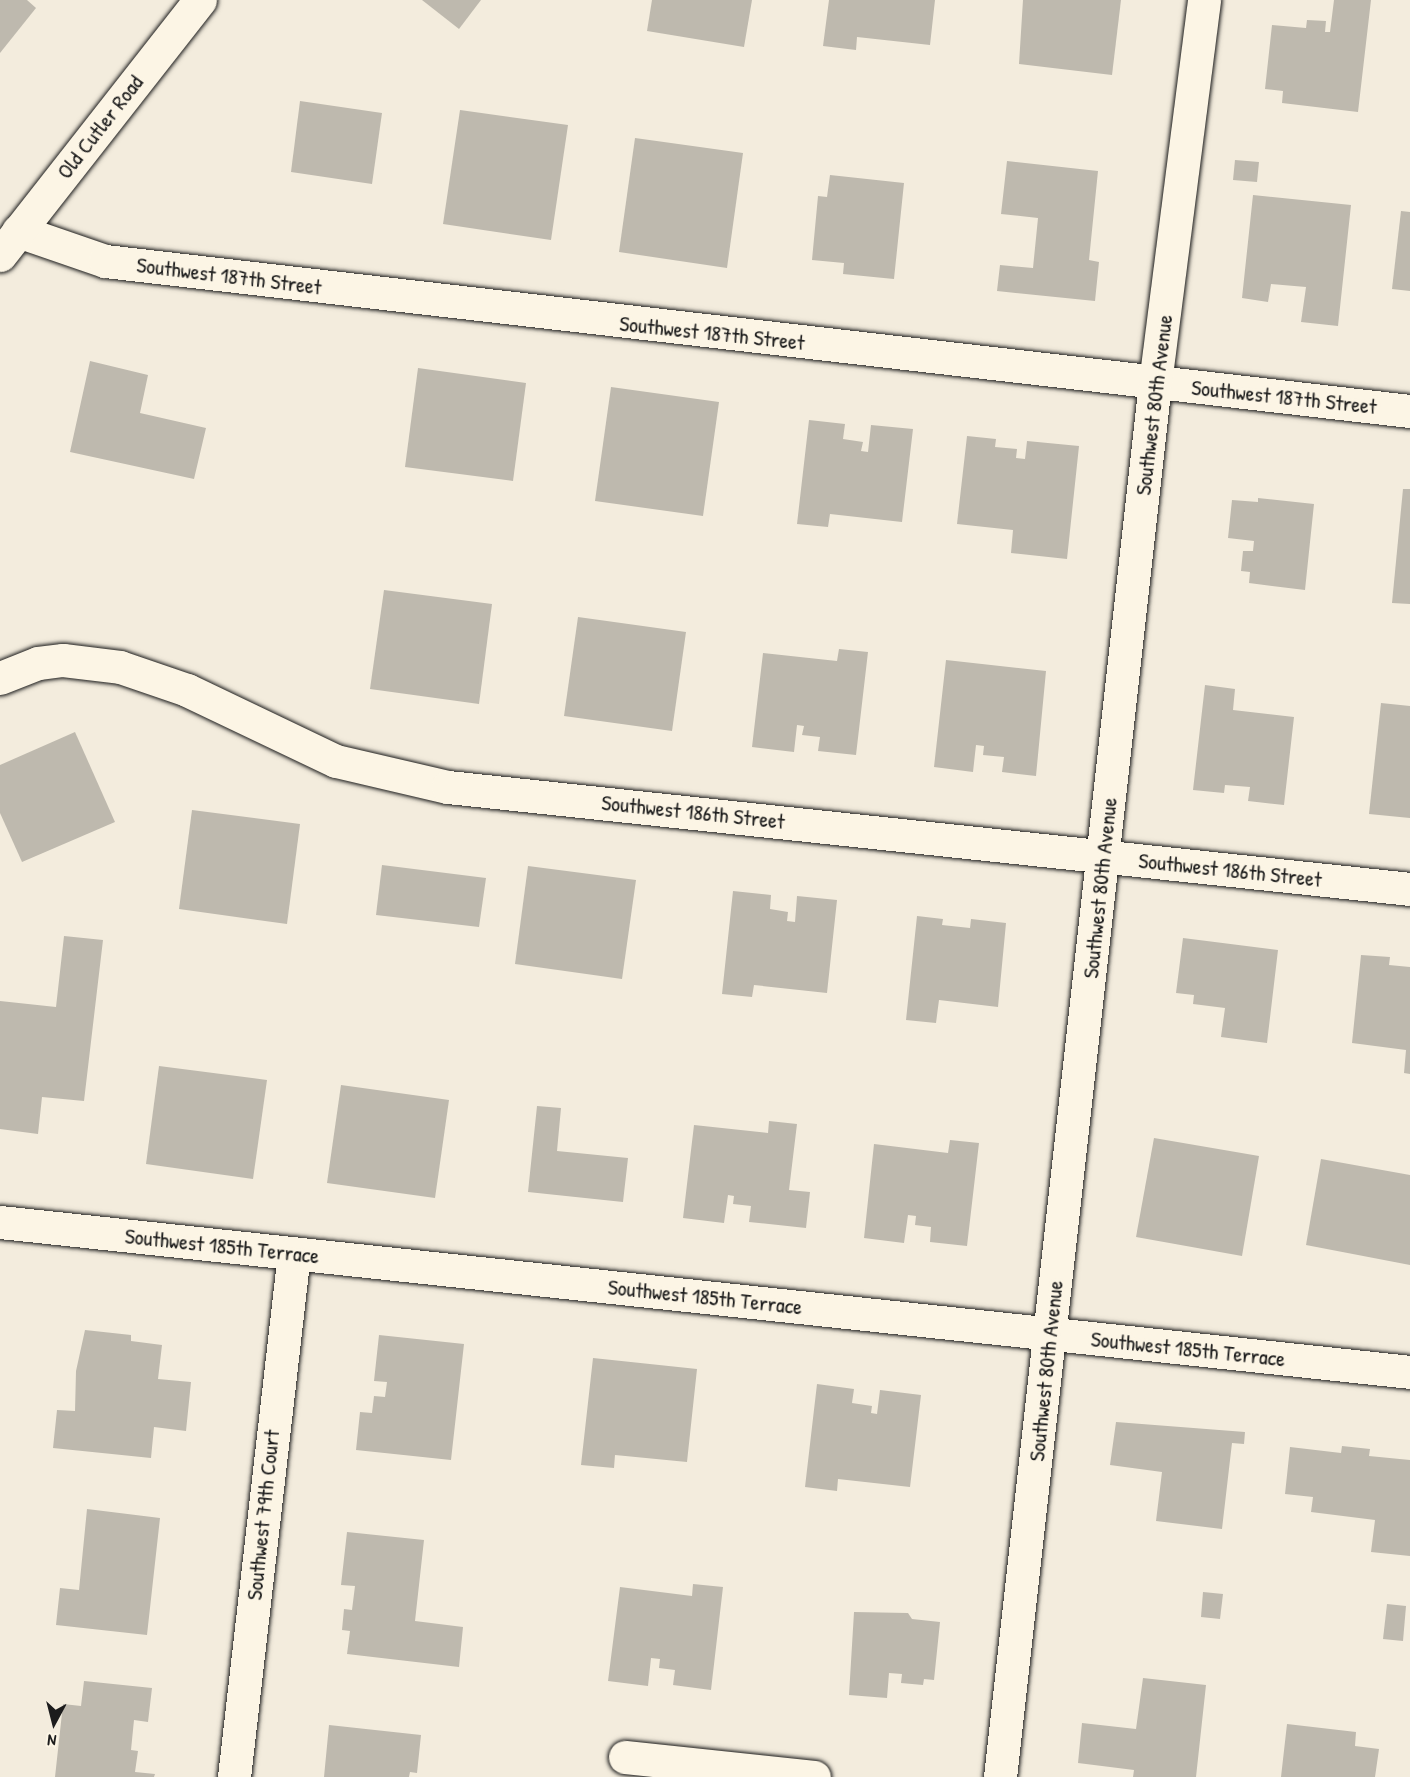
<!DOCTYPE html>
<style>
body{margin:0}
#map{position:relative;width:1410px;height:1777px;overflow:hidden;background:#f3ecdd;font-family:"Patrick Hand",sans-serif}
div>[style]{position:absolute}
.building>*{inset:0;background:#beb9ae}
.roads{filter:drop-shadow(0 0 2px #1c1c1c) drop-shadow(0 0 2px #1c1c1c)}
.minor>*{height:33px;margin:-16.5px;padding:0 16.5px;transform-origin:16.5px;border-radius:16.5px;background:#fcf5e5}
.major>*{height:33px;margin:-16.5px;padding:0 16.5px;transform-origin:16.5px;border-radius:16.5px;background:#fcf5e5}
span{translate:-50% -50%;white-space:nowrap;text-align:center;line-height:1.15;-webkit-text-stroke:6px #fcf5e5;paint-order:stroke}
.street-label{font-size:22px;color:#1c1c1c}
.north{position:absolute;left:24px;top:1693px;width:60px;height:60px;-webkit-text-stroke:4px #fcf5e5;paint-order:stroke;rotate:187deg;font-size:16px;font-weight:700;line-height:24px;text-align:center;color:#1c1c1c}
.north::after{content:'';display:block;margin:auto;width:21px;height:27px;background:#1c1c1c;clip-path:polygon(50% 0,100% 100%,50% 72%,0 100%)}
</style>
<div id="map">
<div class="building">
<i style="clip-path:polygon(0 0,27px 0,36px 8px,0 53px)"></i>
<i style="clip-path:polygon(422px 0,481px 0,459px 29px)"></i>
<i style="clip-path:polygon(652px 0,752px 0,744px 47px,647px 31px)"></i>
<i style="clip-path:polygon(829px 0,935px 0,930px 45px,857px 37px,856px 50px,823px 46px)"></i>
<i style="clip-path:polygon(1023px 0,1121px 0,1112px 75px,1019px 64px)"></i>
<i style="clip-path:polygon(1334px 0,1371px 0,1358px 112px,1282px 103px,1283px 91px,1265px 89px,1272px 25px,1306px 28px,1307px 20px,1326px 21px,1325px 32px,1330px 32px)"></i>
<i style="clip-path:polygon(300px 101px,382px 113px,372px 184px,291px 172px)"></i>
<i style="clip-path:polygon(460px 110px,568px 125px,551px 240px,443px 224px)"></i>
<i style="clip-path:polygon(635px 138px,743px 153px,727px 268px,619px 252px)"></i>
<i style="clip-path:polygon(1235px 160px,1259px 162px,1257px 182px,1233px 180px)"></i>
<i style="clip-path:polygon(1007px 161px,1098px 171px,1089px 260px,1099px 262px,1095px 301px,997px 291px,1000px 265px,1033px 268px,1038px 218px,1001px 214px)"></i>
<i style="clip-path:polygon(830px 175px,904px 183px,894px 279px,843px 274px,844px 263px,812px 260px,818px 196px,827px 197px)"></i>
<i style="clip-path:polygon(1253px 195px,1351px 205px,1338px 326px,1301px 322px,1306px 287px,1271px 284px,1268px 302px,1242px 298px)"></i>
<i style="clip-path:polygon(1401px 211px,1410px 212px,1410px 291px,1392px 289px)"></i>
<i style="clip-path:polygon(90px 361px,148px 375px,140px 413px,206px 428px,194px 479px,70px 452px)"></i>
<i style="clip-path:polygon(418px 368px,526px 383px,513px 481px,405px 467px)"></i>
<i style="clip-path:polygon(611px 387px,719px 402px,703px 516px,595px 501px)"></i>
<i style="clip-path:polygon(809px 420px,845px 424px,843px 439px,863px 442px,861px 451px,868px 452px,871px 425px,913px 429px,902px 522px,830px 514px,828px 527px,797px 524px)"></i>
<i style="clip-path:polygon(967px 436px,996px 439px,995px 447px,1017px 449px,1016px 458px,1025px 459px,1027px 441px,1079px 446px,1067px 559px,1011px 553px,1013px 530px,957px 524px)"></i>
<i style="clip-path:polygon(1403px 489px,1410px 489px,1410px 604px,1392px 603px)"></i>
<i style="clip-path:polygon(1258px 498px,1314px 504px,1305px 590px,1249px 583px,1250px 572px,1241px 571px,1243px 551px,1253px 551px,1254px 541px,1228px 538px,1232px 500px,1258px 502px)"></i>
<i style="clip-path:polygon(384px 590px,492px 604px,479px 704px,370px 689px)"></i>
<i style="clip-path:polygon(578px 617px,686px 632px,672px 731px,564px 716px)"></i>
<i style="clip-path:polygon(839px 649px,868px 652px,856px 755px,818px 751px,820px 737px,802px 735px,804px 726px,797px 725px,794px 752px,752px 747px,763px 653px,837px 661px)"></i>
<i style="clip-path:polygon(946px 660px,1046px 671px,1036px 776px,1002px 772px,1004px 757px,983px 755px,984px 746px,976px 745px,973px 772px,934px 767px)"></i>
<i style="clip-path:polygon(1205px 685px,1235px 689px,1233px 710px,1294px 717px,1284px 805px,1248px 801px,1250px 787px,1225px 785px,1224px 793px,1193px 790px)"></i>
<i style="clip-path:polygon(1381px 703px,1410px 706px,1410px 818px,1369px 814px)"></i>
<i style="clip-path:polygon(75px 732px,115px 822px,22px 862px,0 813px,0 765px)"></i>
<i style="clip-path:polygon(192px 810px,300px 824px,287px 924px,179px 909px)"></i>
<i style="clip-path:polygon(382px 865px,486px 878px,479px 927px,376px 915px)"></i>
<i style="clip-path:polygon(528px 866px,636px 880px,622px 979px,515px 964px)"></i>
<i style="clip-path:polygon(733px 891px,771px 895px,770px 909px,788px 912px,787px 921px,795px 922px,797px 896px,837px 900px,827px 993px,754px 985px,752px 997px,722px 994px)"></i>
<i style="clip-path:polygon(917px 916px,943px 919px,942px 925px,970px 928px,971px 919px,1006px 923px,998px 1007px,939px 1000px,936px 1023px,906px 1020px)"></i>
<i style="clip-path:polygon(64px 936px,103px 940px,84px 1101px,42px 1097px,38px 1134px,0 1129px,0 1001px,56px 1007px)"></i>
<i style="clip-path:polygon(1183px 938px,1278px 950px,1267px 1043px,1221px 1037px,1225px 1008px,1193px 1004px,1194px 995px,1176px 993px)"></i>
<i style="clip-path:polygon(1361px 955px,1390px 957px,1389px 965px,1410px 967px,1410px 1074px,1404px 1073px,1406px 1050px,1352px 1043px)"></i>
<i style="clip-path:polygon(159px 1066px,267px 1080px,253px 1179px,146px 1164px)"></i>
<i style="clip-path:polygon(341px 1085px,449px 1100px,435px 1198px,327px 1183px)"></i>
<i style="clip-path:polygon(537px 1106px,561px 1108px,557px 1151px,628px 1158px,623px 1202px,528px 1192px)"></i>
<i style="clip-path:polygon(769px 1121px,797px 1124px,789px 1190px,810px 1192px,806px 1228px,749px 1222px,751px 1206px,733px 1204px,734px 1196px,728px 1195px,724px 1223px,683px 1218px,694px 1125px,768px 1133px)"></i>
<i style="clip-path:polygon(1154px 1138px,1259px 1156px,1242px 1256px,1136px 1237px)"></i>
<i style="clip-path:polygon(950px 1140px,979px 1143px,967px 1246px,930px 1242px,931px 1227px,915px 1225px,916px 1216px,908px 1215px,904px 1243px,864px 1238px,874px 1144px,948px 1153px)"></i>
<i style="clip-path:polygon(1321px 1159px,1410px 1175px,1410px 1265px,1306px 1245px)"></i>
<i style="clip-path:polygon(85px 1330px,131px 1335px,131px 1341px,162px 1345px,158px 1379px,191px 1382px,186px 1431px,154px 1427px,151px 1458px,53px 1448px,57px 1410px,75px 1411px,76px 1371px)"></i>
<i style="clip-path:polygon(379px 1335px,464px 1344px,451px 1460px,356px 1450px,360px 1412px,372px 1413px,374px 1396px,385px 1397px,387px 1382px,374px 1381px)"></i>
<i style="clip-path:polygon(593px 1358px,697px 1369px,687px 1462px,615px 1455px,614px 1468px,581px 1465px)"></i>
<i style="clip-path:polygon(817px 1384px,854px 1389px,852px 1403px,872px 1406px,871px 1413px,877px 1414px,880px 1390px,921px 1395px,910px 1487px,838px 1479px,837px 1491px,805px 1487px)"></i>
<i style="clip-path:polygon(1116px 1422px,1245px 1432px,1244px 1444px,1232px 1443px,1222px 1529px,1156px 1521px,1162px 1472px,1110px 1465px)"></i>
<i style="clip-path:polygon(1342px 1446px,1370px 1449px,1369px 1456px,1410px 1460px,1410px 1556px,1371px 1552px,1375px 1520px,1311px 1512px,1313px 1497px,1285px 1494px,1290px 1447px,1341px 1453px)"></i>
<i style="clip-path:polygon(87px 1509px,160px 1518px,147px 1635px,56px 1625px,60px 1588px,79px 1590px)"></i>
<i style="clip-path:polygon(347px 1532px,424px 1540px,415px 1621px,463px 1627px,459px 1667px,347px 1654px,350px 1631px,342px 1630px,344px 1609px,352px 1610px,355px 1586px,341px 1585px)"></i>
<i style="clip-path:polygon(693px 1584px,723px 1587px,711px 1690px,673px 1685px,675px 1670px,659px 1668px,660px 1659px,651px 1658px,648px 1686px,608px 1681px,620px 1587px,692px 1596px)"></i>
<i style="clip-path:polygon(1203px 1592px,1223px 1594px,1220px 1619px,1201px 1617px)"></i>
<i style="clip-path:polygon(1387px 1604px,1406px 1606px,1403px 1641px,1383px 1639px)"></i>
<i style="clip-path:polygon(854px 1612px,908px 1613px,912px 1619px,940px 1622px,934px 1680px,924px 1679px,923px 1685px,901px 1683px,902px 1674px,889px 1673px,887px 1698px,849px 1695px)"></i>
<i style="clip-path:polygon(1143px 1678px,1206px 1685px,1196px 1777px,1133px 1777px,1134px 1770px,1078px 1763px,1082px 1723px,1136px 1729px)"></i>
<i style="clip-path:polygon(84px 1681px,152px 1688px,148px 1722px,134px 1720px,131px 1750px,138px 1751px,135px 1772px,155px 1774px,154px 1777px,55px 1777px,63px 1704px,81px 1706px)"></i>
<i style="clip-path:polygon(1287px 1724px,1356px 1732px,1355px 1746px,1379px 1749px,1375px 1777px,1281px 1777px)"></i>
<i style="clip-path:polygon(329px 1725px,421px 1735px,417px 1773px,410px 1772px,409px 1777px,324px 1777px)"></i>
</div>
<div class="roads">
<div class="minor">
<i style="left:18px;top:231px;width:92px;rotate:19deg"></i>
<i style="left:105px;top:261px;width:1314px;rotate:6.56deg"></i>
<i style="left:0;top:678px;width:41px;rotate:-21.5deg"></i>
<i style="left:38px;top:663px;width:25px;rotate:-7deg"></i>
<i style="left:63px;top:660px;width:57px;rotate:7deg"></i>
<i style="left:120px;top:667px;width:71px;rotate:18.9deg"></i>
<i style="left:187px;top:690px;width:165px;rotate:25.5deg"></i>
<i style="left:336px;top:761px;width:115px;rotate:13.1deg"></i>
<i style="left:448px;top:787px;width:967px;rotate:6.05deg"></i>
<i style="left:0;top:1222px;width:1418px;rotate:6.07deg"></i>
<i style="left:625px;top:1757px;width:190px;rotate:6deg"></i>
<i style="left:234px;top:1777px;width:527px;rotate:-83.47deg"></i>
<i style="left:1000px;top:1777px;width:1403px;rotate:-83.66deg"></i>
<i style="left:1155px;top:383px;width:386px;rotate:-82.7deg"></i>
</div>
<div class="major">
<i style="left:0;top:255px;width:324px;rotate:-51.9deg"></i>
</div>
</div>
<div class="street-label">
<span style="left:100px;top:127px;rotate:-52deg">Old Cutler Road</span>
<span style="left:229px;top:276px;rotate:7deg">Southwest 187th Street</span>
<span style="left:712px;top:333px;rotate:6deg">Southwest 187th Street</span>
<span style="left:1284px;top:397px;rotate:6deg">Southwest 187th Street</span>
<span style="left:1154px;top:405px;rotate:-83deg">Southwest 80th Avenue</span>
<span style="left:693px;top:812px;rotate:6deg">Southwest 186th Street</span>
<span style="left:1230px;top:870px;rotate:6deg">Southwest 186th Street</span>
<span style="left:1100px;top:888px;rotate:-84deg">Southwest 80th Avenue</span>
<span style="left:222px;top:1246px;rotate:6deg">Southwest 185th Terrace</span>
<span style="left:705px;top:1297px;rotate:6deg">Southwest 185th Terrace</span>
<span style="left:1188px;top:1349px;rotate:6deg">Southwest 185th Terrace</span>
<span style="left:1046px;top:1371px;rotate:-84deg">Southwest 80th Avenue</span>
<span style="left:263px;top:1515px;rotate:-84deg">Southwest 79th Court</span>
</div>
<div class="north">N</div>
</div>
